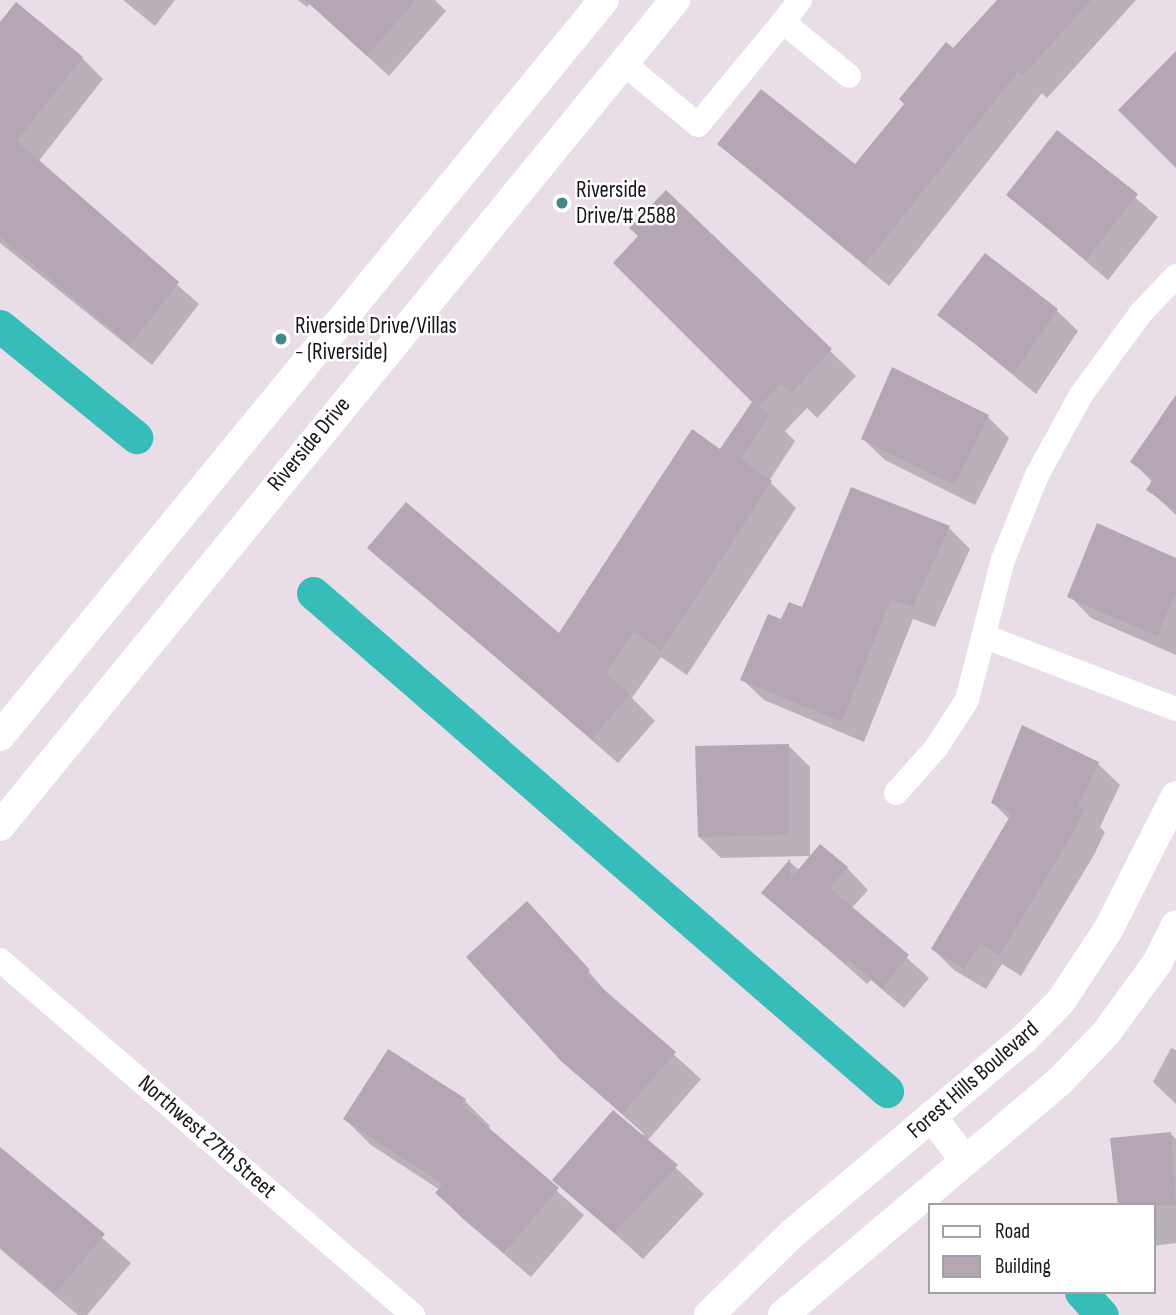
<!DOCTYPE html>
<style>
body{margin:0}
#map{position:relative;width:1176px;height:1315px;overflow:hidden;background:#e9dde8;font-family:"Sofia Sans Condensed",sans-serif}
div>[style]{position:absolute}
.shadow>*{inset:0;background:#0003}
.canal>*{height:33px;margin:-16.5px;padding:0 16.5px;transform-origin:16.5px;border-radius:16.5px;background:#36bdb9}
.building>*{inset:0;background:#b4a7b3}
.minor>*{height:24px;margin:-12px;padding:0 12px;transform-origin:12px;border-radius:12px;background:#fff}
.tertiary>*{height:30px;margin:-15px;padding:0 15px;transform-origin:15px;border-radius:15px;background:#fff}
.dots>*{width:19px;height:19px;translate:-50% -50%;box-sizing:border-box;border:4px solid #fff;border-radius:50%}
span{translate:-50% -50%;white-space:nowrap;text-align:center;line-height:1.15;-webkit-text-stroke:5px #fff;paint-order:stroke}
.poi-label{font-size:23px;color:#1a1519}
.left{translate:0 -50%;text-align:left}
.street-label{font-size:23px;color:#1a1519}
.legend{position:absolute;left:928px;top:1203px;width:228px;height:91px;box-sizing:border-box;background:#fff;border:2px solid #a3a1a3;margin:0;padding:9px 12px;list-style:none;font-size:21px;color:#1a1519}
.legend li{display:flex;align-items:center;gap:14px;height:35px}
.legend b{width:35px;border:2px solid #a3a1a3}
</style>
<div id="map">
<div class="shadow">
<i style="clip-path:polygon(123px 0,175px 0,155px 26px)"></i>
<i style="clip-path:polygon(298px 0,435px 0,446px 11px,389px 76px,310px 4px,307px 7px)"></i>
<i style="clip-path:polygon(1000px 0,1136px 0,1047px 98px,1042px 93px,889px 286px,719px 144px,855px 167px)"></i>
<i style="clip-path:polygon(0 25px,82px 58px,103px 79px,38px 162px,199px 304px,152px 365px,0 243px)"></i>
<i style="clip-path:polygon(1058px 132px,1158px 217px,1108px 280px,1008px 195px)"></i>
<i style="clip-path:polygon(666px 192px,856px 376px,817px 418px,807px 408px,785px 431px,795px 441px,769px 481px,796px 508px,687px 675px,661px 657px,632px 698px,655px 721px,618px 763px,370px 548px,559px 635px,720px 451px,755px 402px,640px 236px)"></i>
<i style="clip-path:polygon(1056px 310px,1078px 331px,1036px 394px,940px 315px)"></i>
<i style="clip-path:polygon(1172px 400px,1176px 403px,1176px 515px,1149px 490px,1153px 483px,1133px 462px)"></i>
<i style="clip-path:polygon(988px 417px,1009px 438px,975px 505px,885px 460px,863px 439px)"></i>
<i style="clip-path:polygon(949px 528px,970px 549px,935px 627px,913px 619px,864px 742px,764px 700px,742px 679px,803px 609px)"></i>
<i style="clip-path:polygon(1176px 559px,1176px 655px,1091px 618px,1070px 596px)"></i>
<i style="clip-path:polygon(1023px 727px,1098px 764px,1120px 785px,1100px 827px,1105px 832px,1094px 855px,1021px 976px,1002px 964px,986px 989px,954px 970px,933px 949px,1010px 820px,993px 803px)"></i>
<i style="clip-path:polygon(789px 746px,810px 767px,810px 856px,721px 858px,699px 837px)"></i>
<i style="clip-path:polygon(790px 862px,800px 871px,847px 868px,868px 890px,852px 908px,929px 978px,904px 1008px,871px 980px,867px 984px,764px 892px)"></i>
<i style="clip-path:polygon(553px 930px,613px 1000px,701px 1079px,647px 1141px,704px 1194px,643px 1259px,555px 1180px,644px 1134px,562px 1060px)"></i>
<i style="clip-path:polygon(1171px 1048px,1176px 1050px,1176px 1104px,1153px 1082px)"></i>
<i style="clip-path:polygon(464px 1100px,490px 1126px,488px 1130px,584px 1215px,531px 1277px,463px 1219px,437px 1193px,440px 1190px,371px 1145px,345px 1119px)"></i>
<i style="clip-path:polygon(1171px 1134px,1176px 1139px,1176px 1243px,1153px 1246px,1153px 1205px)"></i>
<i style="clip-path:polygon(0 1149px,131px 1263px,87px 1315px,78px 1315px,0 1249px)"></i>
</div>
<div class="canal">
<i style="left:0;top:326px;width:176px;rotate:39.2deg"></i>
<i style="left:313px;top:593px;width:760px;rotate:40.94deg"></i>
<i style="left:1081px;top:1292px;width:31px;rotate:48deg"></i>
</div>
<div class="building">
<i style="clip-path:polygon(305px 0,416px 0,367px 56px)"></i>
<i style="clip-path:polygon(997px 0,1091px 0,1023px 76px,1018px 72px,865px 264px,717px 144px,761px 89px,855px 164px,904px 104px,899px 99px,946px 42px,953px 48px)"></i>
<i style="clip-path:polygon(16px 2px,83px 57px,17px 141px,179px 282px,130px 345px,0 237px,0 22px)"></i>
<i style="clip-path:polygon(1176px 51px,1176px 168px,1118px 110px)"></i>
<i style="clip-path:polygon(1057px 130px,1138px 194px,1086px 260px,1006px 195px)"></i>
<i style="clip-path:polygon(666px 190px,832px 349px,791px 393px,781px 384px,759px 406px,770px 414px,741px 459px,772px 481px,661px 651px,634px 632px,606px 673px,630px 694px,592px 739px,367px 548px,406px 502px,559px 633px,692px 429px,720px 449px,752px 402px,613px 263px,638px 236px,629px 228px)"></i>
<i style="clip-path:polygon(985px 253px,1058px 309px,1014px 374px,937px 315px)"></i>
<i style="clip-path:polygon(892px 367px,989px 415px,954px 485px,861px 439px)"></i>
<i style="clip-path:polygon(1176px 395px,1176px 510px,1146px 490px,1153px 479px,1130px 462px)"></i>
<i style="clip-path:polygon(851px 487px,950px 526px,913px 607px,891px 599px,842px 722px,740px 680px,768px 614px,781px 619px,789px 602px,802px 607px)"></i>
<i style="clip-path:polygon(1097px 523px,1176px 558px,1176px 593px,1157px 636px,1067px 597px)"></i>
<i style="clip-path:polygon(1022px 725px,1099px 762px,1078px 806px,1084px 809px,1073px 833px,999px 956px,980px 944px,964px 969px,931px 949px,1012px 813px,991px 803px)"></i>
<i style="clip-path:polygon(789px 744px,789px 835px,698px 837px,695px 746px)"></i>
<i style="clip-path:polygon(820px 844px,848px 867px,830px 888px,909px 955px,882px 988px,849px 960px,845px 964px,761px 893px,790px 859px,791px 878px)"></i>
<i style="clip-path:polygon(527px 901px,590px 970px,586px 974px,676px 1052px,622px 1114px,561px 1061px,466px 957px)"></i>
<i style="clip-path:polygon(388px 1049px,466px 1099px,462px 1105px,559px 1188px,504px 1253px,435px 1193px,443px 1184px,343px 1119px)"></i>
<i style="clip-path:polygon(613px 1110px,678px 1165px,614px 1233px,552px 1180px)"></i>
<i style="clip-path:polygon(1171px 1132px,1176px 1205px,1118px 1205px,1110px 1138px)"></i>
<i style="clip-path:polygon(0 1147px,105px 1234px,55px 1293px,0 1247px)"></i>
</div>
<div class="minor">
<i style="left:783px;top:22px;width:28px;rotate:-52deg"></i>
<i style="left:623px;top:63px;width:97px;rotate:39.6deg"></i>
<i style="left:698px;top:125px;width:134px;rotate:-50.5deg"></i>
<i style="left:783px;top:22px;width:85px;rotate:39.3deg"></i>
<i style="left:986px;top:637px;width:203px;rotate:20.8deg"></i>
<i style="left:896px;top:793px;width:60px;rotate:-48.4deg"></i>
<i style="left:936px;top:748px;width:57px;rotate:-57.1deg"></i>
<i style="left:967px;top:700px;width:145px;rotate:-75.6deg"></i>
<i style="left:1003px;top:560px;width:92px;rotate:-68.2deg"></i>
<i style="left:1037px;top:475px;width:91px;rotate:-61.2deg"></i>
<i style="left:1081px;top:395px;width:100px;rotate:-53.9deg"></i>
<i style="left:1140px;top:314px;width:52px;rotate:-46.5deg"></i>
<i style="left:0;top:960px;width:545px;rotate:40.68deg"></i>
</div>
<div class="tertiary">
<i style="left:0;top:736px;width:952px;rotate:-50.63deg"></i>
<i style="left:0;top:826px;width:1067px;rotate:-50.74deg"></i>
<i style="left:931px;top:1116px;width:56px;rotate:52.3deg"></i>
<i style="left:709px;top:1315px;width:116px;rotate:-44.3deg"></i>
<i style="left:792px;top:1234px;width:304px;rotate:-40.1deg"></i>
<i style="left:1025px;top:1038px;width:52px;rotate:-45.8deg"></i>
<i style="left:1061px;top:1001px;width:85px;rotate:-56.5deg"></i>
<i style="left:1108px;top:930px;width:150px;rotate:-63.1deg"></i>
<i style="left:783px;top:1315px;width:361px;rotate:-40.2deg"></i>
<i style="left:1059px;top:1082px;width:68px;rotate:-46.2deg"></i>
<i style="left:1106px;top:1033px;width:87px;rotate:-53.9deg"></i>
<i style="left:1157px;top:963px;width:42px;rotate:-63.4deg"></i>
</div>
<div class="dots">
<i style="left:562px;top:203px;background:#418886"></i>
<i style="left:281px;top:339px;background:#418886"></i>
</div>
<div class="poi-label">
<span class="left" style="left:576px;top:203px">Riverside<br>Drive/# 2588</span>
<span class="left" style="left:295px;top:339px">Riverside Drive/Villas<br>- (Riverside)</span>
</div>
<div class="street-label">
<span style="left:309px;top:444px;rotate:-50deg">Riverside Drive</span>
<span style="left:973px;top:1080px;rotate:-41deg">Forest Hills Boulevard</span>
<span style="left:207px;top:1137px;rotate:41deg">Northwest 27th Street</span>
</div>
<ul class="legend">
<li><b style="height:9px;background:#fff"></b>Road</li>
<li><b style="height:19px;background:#b4a7b3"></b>Building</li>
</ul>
</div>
